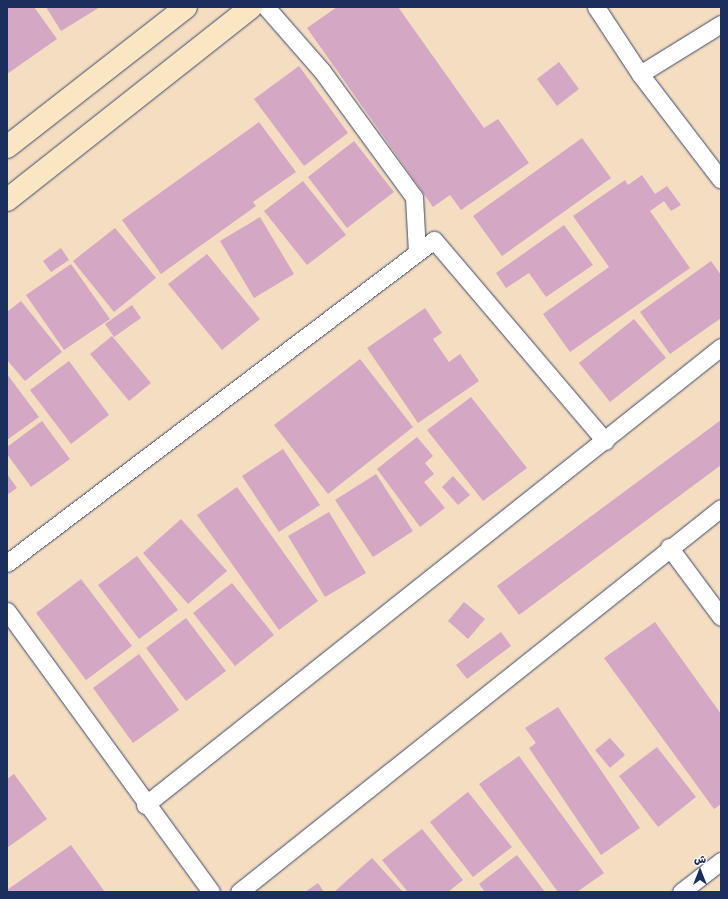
<!DOCTYPE html>
<meta charset="utf-8">
<style>
body{margin:0}
#map{position:relative;width:728px;height:899px;overflow:hidden;background:#f4ddc0;font-family:Mali,"Playpen Sans Arabic",sans-serif}
div>[style]{position:absolute}
.building>*{inset:0;background:#d4a8c4}
.roads{filter:drop-shadow(0 0 1px #3c496d) drop-shadow(0 0 1px #3c496d)}
.street>*{height:17px;margin:-8.5px;padding:0 8.5px;transform-origin:8.5px;border-radius:8.5px;background:#fff}
.secondary>*{height:22px;margin:-11px;padding:0 11px;transform-origin:11px;border-radius:11px;background:#fbe6c4}
span{translate:-50% -50%;white-space:nowrap;text-align:center;line-height:1.15;-webkit-text-stroke:4px #fbf7ec;paint-order:stroke}
.frame{position:absolute;inset:0;border:8px solid #1b2f5e;pointer-events:none}
.north{position:absolute;left:680px;top:851px;width:40px;height:40px;-webkit-text-stroke:3px #fbf7ec;paint-order:stroke;rotate:0deg;font-size:11px;font-weight:700;line-height:16px;text-align:center;color:#1b2f5e}
.north::after{content:'';display:block;margin:auto;width:14px;height:18px;background:#1b2f5e;clip-path:polygon(50% 0,100% 100%,50% 72%,0 100%)}
</style>
<div id="map">
<div class="building">
<i style="clip-path:polygon(7px 7px,34px 7px,57px 39px,7px 74px)"></i>
<i style="clip-path:polygon(46px 7px,100px 7px,61px 31px)"></i>
<i style="clip-path:polygon(337px 7px,398px 7px,484px 128px,498px 119px,529px 163px,461px 210px,450px 195px,433px 207px,307px 28px)"></i>
<i style="clip-path:polygon(559px 62px,579px 89px,557px 106px,537px 79px)"></i>
<i style="clip-path:polygon(299px 66px,348px 133px,304px 166px,254px 99px)"></i>
<i style="clip-path:polygon(259px 122px,296px 172px,253px 202px,256px 206px,161px 274px,122px 220px)"></i>
<i style="clip-path:polygon(582px 138px,611px 178px,502px 256px,473px 216px)"></i>
<i style="clip-path:polygon(354px 141px,394px 192px,347px 228px,308px 177px)"></i>
<i style="clip-path:polygon(642px 175px,655px 194px,667px 186px,681px 205px,671px 211px,664px 201px,650px 211px,690px 268px,570px 352px,543px 314px,609px 267px,573px 216px,625px 180px,628px 185px)"></i>
<i style="clip-path:polygon(303px 181px,346px 235px,307px 265px,264px 211px)"></i>
<i style="clip-path:polygon(260px 217px,294px 274px,254px 298px,220px 241px)"></i>
<i style="clip-path:polygon(564px 225px,593px 265px,546px 297px,529px 273px,506px 288px,496px 273px)"></i>
<i style="clip-path:polygon(115px 228px,156px 278px,114px 312px,73px 261px)"></i>
<i style="clip-path:polygon(61px 248px,69px 260px,51px 272px,43px 261px)"></i>
<i style="clip-path:polygon(207px 254px,260px 319px,222px 350px,168px 284px)"></i>
<i style="clip-path:polygon(711px 261px,721px 275px,721px 318px,670px 354px,640px 312px)"></i>
<i style="clip-path:polygon(71px 264px,110px 319px,64px 350px,26px 295px)"></i>
<i style="clip-path:polygon(21px 301px,62px 352px,25px 381px,7px 360px,7px 312px)"></i>
<i style="clip-path:polygon(132px 305px,141px 318px,114px 337px,105px 324px)"></i>
<i style="clip-path:polygon(425px 308px,442px 333px,433px 339px,449px 362px,460px 354px,479px 381px,418px 423px,367px 348px)"></i>
<i style="clip-path:polygon(634px 319px,666px 358px,610px 402px,579px 363px)"></i>
<i style="clip-path:polygon(112px 336px,151px 383px,129px 401px,90px 354px)"></i>
<i style="clip-path:polygon(360px 359px,413px 427px,328px 494px,274px 425px)"></i>
<i style="clip-path:polygon(69px 361px,109px 415px,71px 444px,30px 390px)"></i>
<i style="clip-path:polygon(7px 374px,39px 417px,7px 440px)"></i>
<i style="clip-path:polygon(471px 397px,527px 468px,483px 501px,427px 430px)"></i>
<i style="clip-path:polygon(721px 420px,721px 465px,519px 615px,497px 586px)"></i>
<i style="clip-path:polygon(42px 421px,70px 459px,31px 487px,7px 454px,7px 447px)"></i>
<i style="clip-path:polygon(417px 437px,433px 456px,425px 463px,434px 474px,424px 482px,445px 508px,420px 527px,377px 469px)"></i>
<i style="clip-path:polygon(283px 449px,320px 505px,279px 532px,242px 476px)"></i>
<i style="clip-path:polygon(7px 474px,17px 488px,7px 495px)"></i>
<i style="clip-path:polygon(376px 474px,413px 531px,373px 557px,335px 500px)"></i>
<i style="clip-path:polygon(453px 476px,470px 495px,458px 505px,442px 487px)"></i>
<i style="clip-path:polygon(237px 487px,318px 601px,279px 630px,197px 515px)"></i>
<i style="clip-path:polygon(329px 512px,366px 573px,325px 597px,288px 536px)"></i>
<i style="clip-path:polygon(181px 519px,227px 571px,188px 604px,143px 553px)"></i>
<i style="clip-path:polygon(137px 556px,178px 610px,139px 639px,98px 585px)"></i>
<i style="clip-path:polygon(81px 579px,132px 646px,86px 680px,36px 613px)"></i>
<i style="clip-path:polygon(232px 583px,274px 635px,235px 666px,193px 613px)"></i>
<i style="clip-path:polygon(464px 602px,485px 619px,468px 639px,448px 621px)"></i>
<i style="clip-path:polygon(186px 618px,226px 671px,186px 701px,146px 648px)"></i>
<i style="clip-path:polygon(655px 622px,721px 714px,721px 804px,714px 809px,604px 658px)"></i>
<i style="clip-path:polygon(501px 632px,511px 646px,467px 679px,456px 665px)"></i>
<i style="clip-path:polygon(139px 654px,179px 710px,133px 743px,93px 688px)"></i>
<i style="clip-path:polygon(558px 707px,640px 828px,601px 855px,529px 748px,536px 743px,525px 728px)"></i>
<i style="clip-path:polygon(610px 738px,625px 755px,610px 768px,595px 750px)"></i>
<i style="clip-path:polygon(657px 747px,696px 797px,658px 827px,619px 776px)"></i>
<i style="clip-path:polygon(519px 756px,604px 873px,577px 892px,558px 892px,479px 784px)"></i>
<i style="clip-path:polygon(14px 774px,47px 819px,7px 848px,7px 779px)"></i>
<i style="clip-path:polygon(468px 792px,512px 847px,473px 877px,430px 822px)"></i>
<i style="clip-path:polygon(422px 829px,463px 880px,448px 892px,408px 892px,382px 860px)"></i>
<i style="clip-path:polygon(71px 845px,105px 892px,7px 892px,7px 890px)"></i>
<i style="clip-path:polygon(517px 855px,545px 892px,485px 892px,479px 884px)"></i>
<i style="clip-path:polygon(372px 858px,403px 892px,334px 892px)"></i>
<i style="clip-path:polygon(318px 883px,324px 892px,305px 892px)"></i>
</div>
<div class="roads">
<div class="street">
<i style="left:266px;top:7px;width:85px;rotate:48.8deg"></i>
<i style="left:322px;top:71px;width:156px;rotate:53.9deg"></i>
<i style="left:414px;top:197px;width:55px;rotate:86.9deg"></i>
<i style="left:596px;top:7px;width:80px;rotate:56.7deg"></i>
<i style="left:640px;top:74px;width:133px;rotate:52.6deg"></i>
<i style="left:640px;top:74px;width:95px;rotate:-31.7deg"></i>
<i style="left:669px;top:547px;width:87px;rotate:53.4deg"></i>
<i style="left:7px;top:563px;width:535px;rotate:-37.11deg"></i>
<i style="left:434px;top:240px;width:264px;rotate:49.6deg"></i>
<i style="left:7px;top:611px;width:347px;rotate:54deg"></i>
<i style="left:145px;top:805px;width:736px;rotate:-38.49deg"></i>
<i style="left:239px;top:892px;width:616px;rotate:-38.54deg"></i>
<i style="left:681px;top:892px;width:51px;rotate:-37.8deg"></i>
</div>
<div class="secondary">
<i style="left:7px;top:147px;width:227px;rotate:-38deg"></i>
<i style="left:7px;top:200px;width:311px;rotate:-38.3deg"></i>
</div>
</div>
<div class="frame"></div>
<div class="north">ش</div>
</div>
